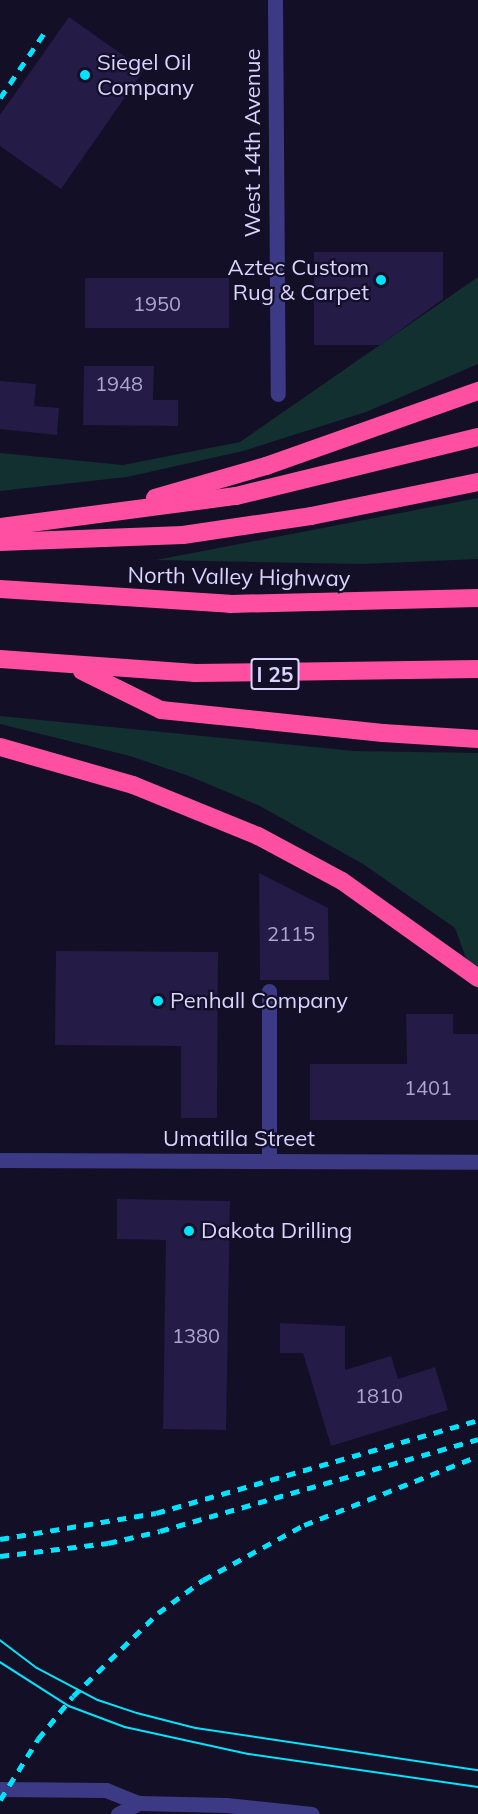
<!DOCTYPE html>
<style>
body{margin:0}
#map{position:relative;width:478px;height:1814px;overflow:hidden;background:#130f26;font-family:Mulish,sans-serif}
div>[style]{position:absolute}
.green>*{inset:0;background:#12302f}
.building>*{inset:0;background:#241b47}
.street>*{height:15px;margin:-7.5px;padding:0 7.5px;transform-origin:7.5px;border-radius:7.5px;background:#3d3a85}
.highway>*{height:18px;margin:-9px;padding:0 9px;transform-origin:9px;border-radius:9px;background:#ff4fa3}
.tram>*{height:1.5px;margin:-0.75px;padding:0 0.75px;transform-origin:0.75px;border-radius:0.75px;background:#00e5ff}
.rail>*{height:4.5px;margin-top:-2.25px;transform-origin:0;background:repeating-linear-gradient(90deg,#00e5ff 0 9px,transparent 0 17px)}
.dots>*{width:16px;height:16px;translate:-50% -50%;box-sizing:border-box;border:3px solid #130f26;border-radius:50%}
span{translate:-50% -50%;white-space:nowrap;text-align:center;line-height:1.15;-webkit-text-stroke:4.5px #130f26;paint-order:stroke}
.number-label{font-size:20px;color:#aca6d1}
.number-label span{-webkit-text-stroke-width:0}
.shield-label span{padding:2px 4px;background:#130f26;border:2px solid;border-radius:4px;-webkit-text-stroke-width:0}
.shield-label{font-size:21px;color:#d9d4ff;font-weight:700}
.poi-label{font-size:22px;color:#d9d4ff}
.left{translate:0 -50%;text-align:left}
.right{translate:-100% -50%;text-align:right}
.street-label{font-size:22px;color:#d9d4ff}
</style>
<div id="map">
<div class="green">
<i style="clip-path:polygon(478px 277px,478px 364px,366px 412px,243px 451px,127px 477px,0 491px,0 453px,123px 465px,240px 442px)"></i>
<i style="clip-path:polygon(478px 498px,478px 559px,362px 564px,156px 560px)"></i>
<i style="clip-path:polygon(0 716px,354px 751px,478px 753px,478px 991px,455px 928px,363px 864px,260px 806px,189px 776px,130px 756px,0 724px)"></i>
</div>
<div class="building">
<i style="clip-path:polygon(69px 17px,144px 70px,61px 189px,0 146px,0 115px)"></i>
<i style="clip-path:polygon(314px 252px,443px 252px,443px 299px,380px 345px,314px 345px)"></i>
<i style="clip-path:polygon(85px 278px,229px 278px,229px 328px,85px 328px)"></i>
<i style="clip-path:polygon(84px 366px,154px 366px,153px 400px,178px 400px,178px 426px,83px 425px)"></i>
<i style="clip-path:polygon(0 381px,36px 384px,34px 406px,59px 408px,57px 435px,0 429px)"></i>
<i style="clip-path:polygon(259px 873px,328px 908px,329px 980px,260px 980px)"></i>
<i style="clip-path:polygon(56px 951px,218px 952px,217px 1118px,181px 1118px,181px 1046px,55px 1045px)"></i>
<i style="clip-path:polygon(406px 1014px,453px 1014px,453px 1034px,478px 1034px,478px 1120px,310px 1120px,310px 1064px,407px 1064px)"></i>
<i style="clip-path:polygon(117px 1199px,230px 1201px,226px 1430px,163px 1429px,166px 1240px,117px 1239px)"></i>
<i style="clip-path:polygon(280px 1323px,345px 1326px,345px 1370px,391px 1356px,398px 1379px,435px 1367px,448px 1410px,331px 1446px,303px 1353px,280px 1353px)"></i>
</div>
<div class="street">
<i style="left:275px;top:0;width:394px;rotate:89.6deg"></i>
<i style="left:269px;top:991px;width:170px;rotate:90deg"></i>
<i style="left:0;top:1160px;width:478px;rotate:0.2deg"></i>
<i style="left:0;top:1789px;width:106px;rotate:0.5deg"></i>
<i style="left:106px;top:1790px;width:35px;rotate:22deg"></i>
<i style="left:139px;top:1803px;width:87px;rotate:1.3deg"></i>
<i style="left:226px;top:1805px;width:86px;rotate:6deg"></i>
<i style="left:118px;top:1814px;width:24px;rotate:-28deg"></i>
</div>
<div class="highway">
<i style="left:155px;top:498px;width:116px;rotate:-16.1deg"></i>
<i style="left:266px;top:466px;width:225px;rotate:-19.5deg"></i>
<i style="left:0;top:527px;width:238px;rotate:-7.5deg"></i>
<i style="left:236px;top:496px;width:249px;rotate:-13.7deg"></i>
<i style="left:0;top:542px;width:183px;rotate:-2.2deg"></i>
<i style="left:183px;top:535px;width:129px;rotate:-8.4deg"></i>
<i style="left:311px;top:516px;width:170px;rotate:-11.5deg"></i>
<i style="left:0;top:589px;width:230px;rotate:3.7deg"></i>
<i style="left:230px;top:604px;width:248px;rotate:-1.4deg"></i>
<i style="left:0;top:659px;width:196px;rotate:4.1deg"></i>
<i style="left:195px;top:673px;width:283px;rotate:-0.8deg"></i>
<i style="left:82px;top:671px;width:88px;rotate:26.3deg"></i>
<i style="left:161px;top:710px;width:223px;rotate:5.9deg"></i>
<i style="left:383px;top:733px;width:95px;rotate:3.6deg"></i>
<i style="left:0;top:747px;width:138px;rotate:15.9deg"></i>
<i style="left:133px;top:785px;width:135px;rotate:22.2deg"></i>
<i style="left:258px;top:836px;width:95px;rotate:28.2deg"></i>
<i style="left:342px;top:881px;width:167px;rotate:35.5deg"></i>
</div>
<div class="tram">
<i style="left:0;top:1640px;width:46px;rotate:37.1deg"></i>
<i style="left:37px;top:1668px;width:69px;rotate:27.7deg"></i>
<i style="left:98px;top:1700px;width:41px;rotate:18.4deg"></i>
<i style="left:137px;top:1713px;width:61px;rotate:14.3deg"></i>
<i style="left:196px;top:1728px;width:285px;rotate:8.5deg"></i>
<i style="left:0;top:1662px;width:82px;rotate:32.5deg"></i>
<i style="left:69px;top:1706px;width:60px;rotate:20.6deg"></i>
<i style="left:125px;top:1727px;width:127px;rotate:12.3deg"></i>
<i style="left:249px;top:1754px;width:231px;rotate:8.2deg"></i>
</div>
<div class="rail">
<i style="left:0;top:98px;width:78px;rotate:-55.9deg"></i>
<i style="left:0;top:1539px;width:158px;rotate:-9.5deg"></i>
<i style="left:156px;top:1513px;width:335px;rotate:-16.1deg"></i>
<i style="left:0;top:1556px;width:109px;rotate:-6.9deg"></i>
<i style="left:108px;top:1543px;width:53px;rotate:-13deg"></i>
<i style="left:160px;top:1531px;width:331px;rotate:-16.1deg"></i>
<i style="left:0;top:1800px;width:72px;rotate:-58.1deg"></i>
<i style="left:38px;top:1739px;width:55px;rotate:-50.9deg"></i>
<i style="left:73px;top:1696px;width:119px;rotate:-44.3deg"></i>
<i style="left:158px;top:1613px;width:56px;rotate:-36.3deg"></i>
<i style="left:203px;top:1580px;width:115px;rotate:-28.6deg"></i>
<i style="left:304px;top:1525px;width:187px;rotate:-21.6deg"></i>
</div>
<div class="dots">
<i style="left:85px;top:75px;background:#00e5ff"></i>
<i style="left:381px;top:280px;background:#00e5ff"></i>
<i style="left:158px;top:1001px;background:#00e5ff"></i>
<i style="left:189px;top:1231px;background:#00e5ff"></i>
</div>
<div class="number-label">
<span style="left:157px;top:303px">1950</span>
<span style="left:119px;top:383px">1948</span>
<span style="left:291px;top:933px">2115</span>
<span style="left:428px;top:1087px">1401</span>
<span style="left:196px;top:1335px">1380</span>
<span style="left:379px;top:1395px">1810</span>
</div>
<div class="shield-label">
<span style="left:275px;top:674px">I 25</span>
</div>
<div class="poi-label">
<span class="left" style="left:97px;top:75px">Siegel Oil<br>Company</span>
<span class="right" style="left:369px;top:280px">Aztec Custom<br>Rug &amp; Carpet</span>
<span class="left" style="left:170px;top:1001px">Penhall Company</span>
<span class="left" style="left:201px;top:1231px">Dakota Drilling</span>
</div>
<div class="street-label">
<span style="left:253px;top:143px;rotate:-90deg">West 14th Avenue</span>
<span style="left:239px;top:577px;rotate:1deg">North Valley Highway</span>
<span style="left:239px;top:1139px">Umatilla Street</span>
</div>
</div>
